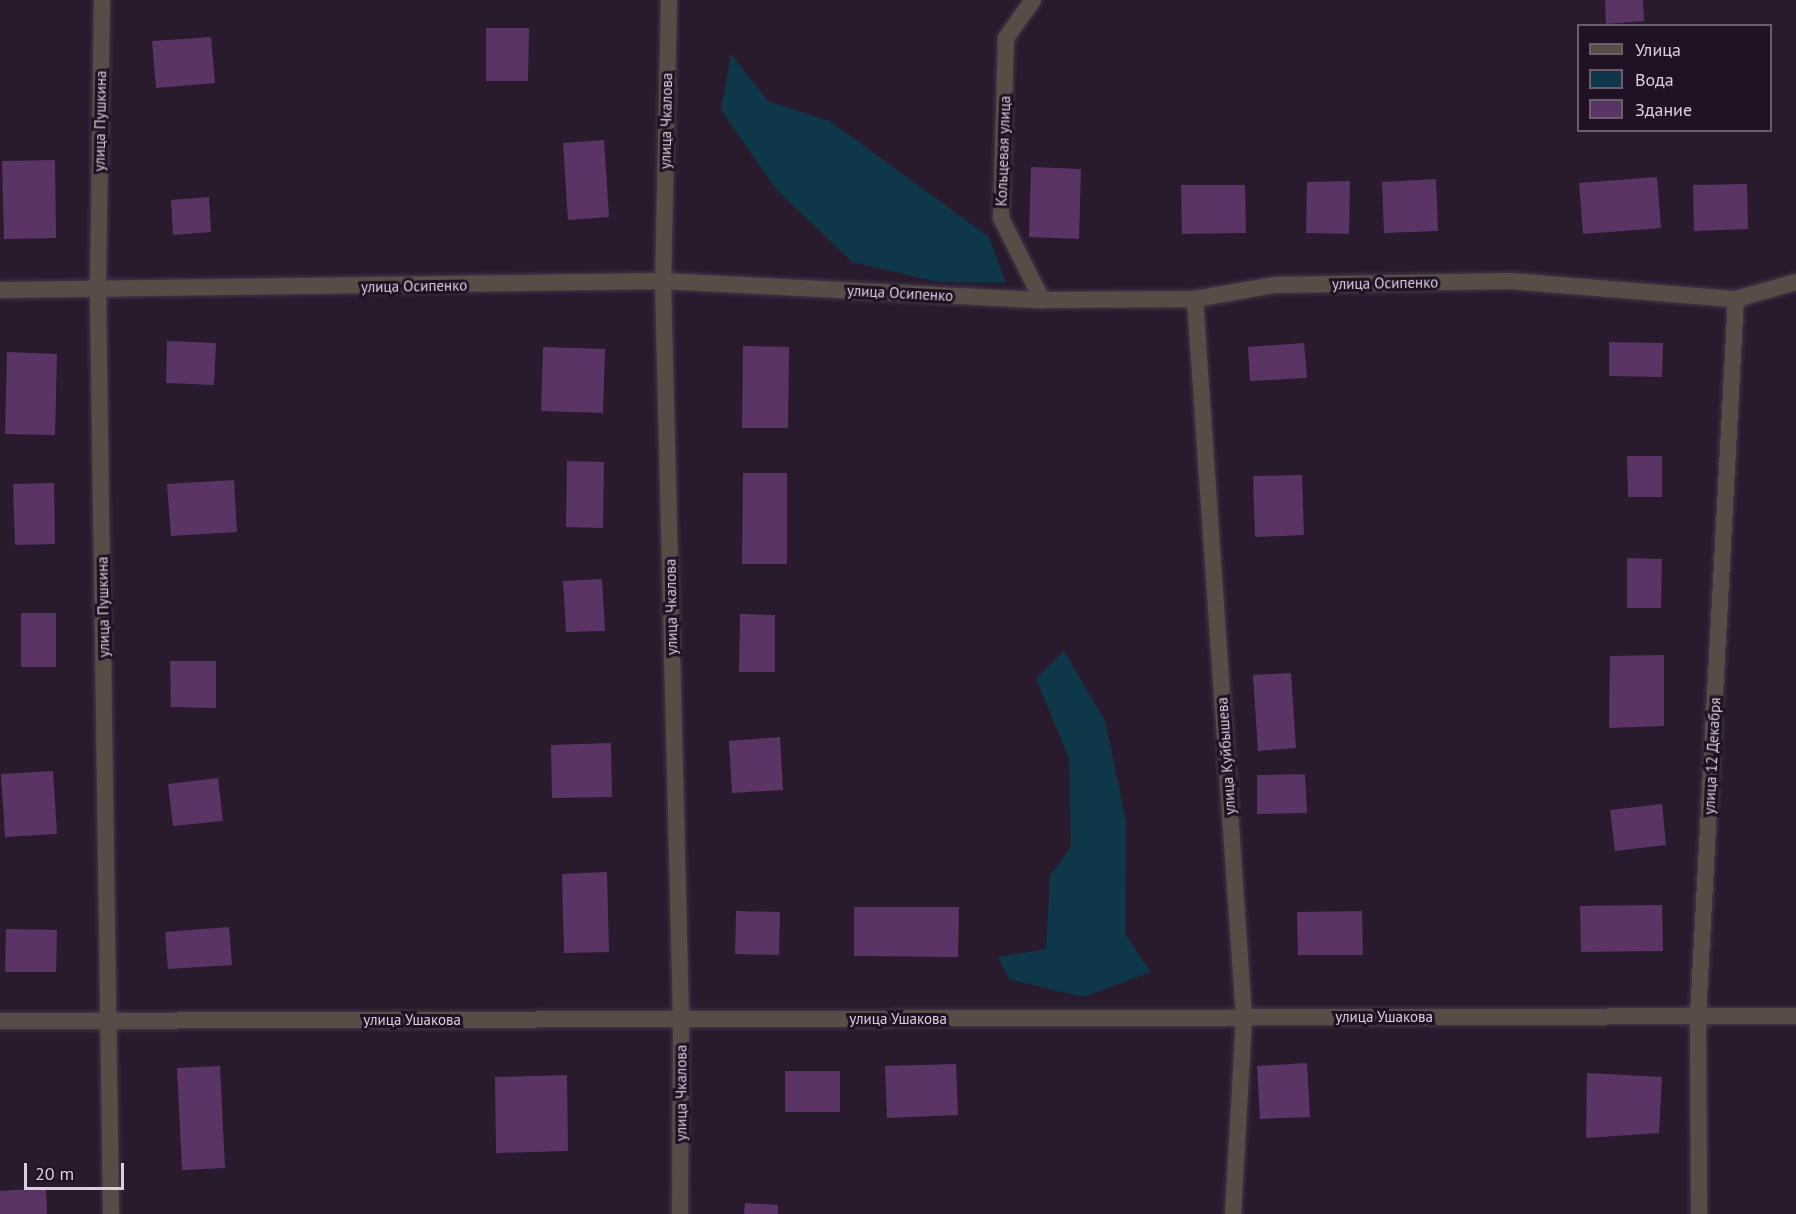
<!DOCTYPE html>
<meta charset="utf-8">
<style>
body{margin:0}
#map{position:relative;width:1796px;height:1214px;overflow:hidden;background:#291a2e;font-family:"PT Sans",sans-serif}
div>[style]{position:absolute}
.water>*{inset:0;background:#0f374a}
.building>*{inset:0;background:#5a3465}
.roads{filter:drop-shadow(0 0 2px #45374a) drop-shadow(0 0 2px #45374a)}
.minor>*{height:16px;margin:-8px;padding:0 8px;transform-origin:8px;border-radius:8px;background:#584d46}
.tertiary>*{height:16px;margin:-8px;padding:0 8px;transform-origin:8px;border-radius:8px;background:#584d46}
span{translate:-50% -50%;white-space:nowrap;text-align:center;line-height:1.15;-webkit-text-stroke:6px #201124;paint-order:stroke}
.street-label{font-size:15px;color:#dad0dd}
.legend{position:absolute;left:1577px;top:24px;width:195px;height:108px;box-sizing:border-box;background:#201124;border:2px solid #6a5d6e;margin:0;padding:8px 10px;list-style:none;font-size:18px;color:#dad0dd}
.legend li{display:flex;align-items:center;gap:12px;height:30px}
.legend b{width:30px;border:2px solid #6a5d6e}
.scale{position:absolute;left:24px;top:1163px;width:100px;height:27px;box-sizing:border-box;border:3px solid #dad0dd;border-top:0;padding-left:8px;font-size:18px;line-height:21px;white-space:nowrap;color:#dad0dd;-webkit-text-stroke:4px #201124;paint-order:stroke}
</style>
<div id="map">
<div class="water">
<i style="clip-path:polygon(731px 54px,768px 101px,830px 121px,989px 237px,1006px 283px,938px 282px,852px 262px,776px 189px,721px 110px)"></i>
<i style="clip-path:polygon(1064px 651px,1105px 721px,1126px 820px,1125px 934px,1151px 972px,1083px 997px,1009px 979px,998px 957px,1046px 949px,1050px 876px,1071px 847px,1069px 758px,1036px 679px)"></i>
</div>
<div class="building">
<i style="clip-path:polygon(1605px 0,1643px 0,1644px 21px,1606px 24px)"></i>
<i style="clip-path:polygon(486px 28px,529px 28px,528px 81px,486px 81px)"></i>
<i style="clip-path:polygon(211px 37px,215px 83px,156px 88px,152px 41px)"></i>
<i style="clip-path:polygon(604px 140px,609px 217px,568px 220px,563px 143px)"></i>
<i style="clip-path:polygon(55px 160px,56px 238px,4px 239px,2px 161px)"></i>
<i style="clip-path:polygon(1031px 167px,1081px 169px,1079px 239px,1029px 237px)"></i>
<i style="clip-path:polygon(1657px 177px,1661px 228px,1583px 234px,1579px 183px)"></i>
<i style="clip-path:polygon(1436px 179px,1438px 231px,1384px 233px,1382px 182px)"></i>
<i style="clip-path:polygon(1350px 181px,1349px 234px,1306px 233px,1307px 182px)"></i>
<i style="clip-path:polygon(1747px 184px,1748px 229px,1694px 231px,1693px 185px)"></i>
<i style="clip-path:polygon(1181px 185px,1245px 185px,1246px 233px,1182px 234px)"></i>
<i style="clip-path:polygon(209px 197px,211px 232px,173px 235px,171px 200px)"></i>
<i style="clip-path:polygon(167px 341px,216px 343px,214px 385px,166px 383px)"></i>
<i style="clip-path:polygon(1609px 342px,1663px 343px,1662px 377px,1609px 376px)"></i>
<i style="clip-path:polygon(1304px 343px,1307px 378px,1250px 381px,1248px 347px)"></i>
<i style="clip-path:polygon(743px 346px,789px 347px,788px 428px,742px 428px)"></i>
<i style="clip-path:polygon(543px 347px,605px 349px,603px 413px,541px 411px)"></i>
<i style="clip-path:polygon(7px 352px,57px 354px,55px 435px,5px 434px)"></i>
<i style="clip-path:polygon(1627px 456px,1662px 456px,1662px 497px,1628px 497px)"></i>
<i style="clip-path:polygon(567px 461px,604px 462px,603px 528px,566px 527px)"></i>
<i style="clip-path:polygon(743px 473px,787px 473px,787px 564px,742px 564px)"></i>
<i style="clip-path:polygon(1302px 475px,1304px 535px,1255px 537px,1253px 476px)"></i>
<i style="clip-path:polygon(234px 480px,237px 532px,171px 536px,167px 484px)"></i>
<i style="clip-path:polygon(54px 483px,55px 544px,15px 545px,13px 484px)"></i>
<i style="clip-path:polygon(1627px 558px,1662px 559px,1661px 608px,1627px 608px)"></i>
<i style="clip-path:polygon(602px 579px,605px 631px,566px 632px,563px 581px)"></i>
<i style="clip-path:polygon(21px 613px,56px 613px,56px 667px,21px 667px)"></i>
<i style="clip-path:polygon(740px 614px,775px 615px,775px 672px,739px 672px)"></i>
<i style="clip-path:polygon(1664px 655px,1664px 726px,1609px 728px,1610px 656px)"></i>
<i style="clip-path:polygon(170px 661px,216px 661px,216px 708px,171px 707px)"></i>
<i style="clip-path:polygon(1291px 673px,1296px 748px,1258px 751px,1253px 675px)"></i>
<i style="clip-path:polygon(780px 737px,783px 790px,732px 793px,729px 741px)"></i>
<i style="clip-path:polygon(611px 743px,612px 797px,552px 798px,551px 745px)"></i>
<i style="clip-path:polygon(53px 771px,57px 834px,5px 837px,1px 774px)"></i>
<i style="clip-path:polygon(1305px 774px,1307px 813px,1257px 814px,1257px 775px)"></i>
<i style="clip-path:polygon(218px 778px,223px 821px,173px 826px,168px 784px)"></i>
<i style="clip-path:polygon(1662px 804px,1666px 845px,1615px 851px,1610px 810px)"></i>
<i style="clip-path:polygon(607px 872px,609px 952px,564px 953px,562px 874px)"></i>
<i style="clip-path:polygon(1662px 905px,1663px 951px,1581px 952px,1580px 906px)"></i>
<i style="clip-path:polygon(854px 907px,959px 907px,958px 957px,854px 956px)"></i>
<i style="clip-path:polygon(736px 911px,780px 912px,779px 955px,735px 954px)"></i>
<i style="clip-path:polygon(1362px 911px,1363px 955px,1298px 955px,1297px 912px)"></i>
<i style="clip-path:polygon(229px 927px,232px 965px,168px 969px,165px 932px)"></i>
<i style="clip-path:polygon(6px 929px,57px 930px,56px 972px,5px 972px)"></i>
<i style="clip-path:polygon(1307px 1063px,1310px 1117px,1260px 1119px,1257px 1066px)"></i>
<i style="clip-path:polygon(956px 1064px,958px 1115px,887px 1118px,885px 1066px)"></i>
<i style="clip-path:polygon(220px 1066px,225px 1168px,182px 1170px,177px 1068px)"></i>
<i style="clip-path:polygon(785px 1071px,840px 1071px,840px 1112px,785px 1112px)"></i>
<i style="clip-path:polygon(1587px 1073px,1662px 1077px,1659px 1133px,1586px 1138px)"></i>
<i style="clip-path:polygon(567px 1075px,568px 1151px,496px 1153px,495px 1077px)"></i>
<i style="clip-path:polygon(46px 1188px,47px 1214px,0 1214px,0 1191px)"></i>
<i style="clip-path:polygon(745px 1203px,778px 1205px,778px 1214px,744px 1214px)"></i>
</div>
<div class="roads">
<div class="minor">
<i style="left:102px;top:0;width:292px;rotate:90.8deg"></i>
<i style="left:98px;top:292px;width:922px;rotate:89.19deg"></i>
<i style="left:669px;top:0;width:281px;rotate:91.2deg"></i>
<i style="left:663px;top:281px;width:738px;rotate:88.6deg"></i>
<i style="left:681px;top:1019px;width:195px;rotate:90.3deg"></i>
<i style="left:1033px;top:0;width:47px;rotate:125.4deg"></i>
<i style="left:1006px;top:38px;width:180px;rotate:91.6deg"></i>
<i style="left:1001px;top:218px;width:92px;rotate:63.4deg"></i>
<i style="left:0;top:290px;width:663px;rotate:-0.78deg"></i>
<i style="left:663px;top:281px;width:379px;rotate:2.9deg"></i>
<i style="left:1042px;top:300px;width:153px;rotate:-0.4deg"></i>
<i style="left:1195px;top:299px;width:80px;rotate:-10deg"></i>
<i style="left:1274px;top:285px;width:236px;rotate:-1deg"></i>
<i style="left:1510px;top:281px;width:227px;rotate:4.6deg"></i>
<i style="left:1736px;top:299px;width:62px;rotate:-15.8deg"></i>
<i style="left:1195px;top:299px;width:721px;rotate:86.1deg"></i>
<i style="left:1244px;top:1018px;width:196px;rotate:93.2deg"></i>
<i style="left:1698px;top:1016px;width:718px;rotate:-86.97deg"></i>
<i style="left:0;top:1021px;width:1796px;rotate:-0.16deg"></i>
</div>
<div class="tertiary">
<i style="left:1698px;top:1016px;width:198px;rotate:89.7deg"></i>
</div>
</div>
<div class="street-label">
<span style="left:100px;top:121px;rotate:-89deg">улица Пушкина</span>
<span style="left:666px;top:121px;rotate:-89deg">улица Чкалова</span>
<span style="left:1003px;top:151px;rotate:-88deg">Кольцевая улица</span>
<span style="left:1385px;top:283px;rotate:-1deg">улица Осипенко</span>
<span style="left:414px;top:286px;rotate:-1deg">улица Осипенко</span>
<span style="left:900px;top:293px;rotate:3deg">улица Осипенко</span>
<span style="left:103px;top:607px;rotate:-91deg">улица Пушкина</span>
<span style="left:671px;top:607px;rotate:-91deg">улица Чкалова</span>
<span style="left:1226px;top:756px;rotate:-94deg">улица Куйбышева</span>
<span style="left:1712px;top:756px;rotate:-87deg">улица 12 Декабря</span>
<span style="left:1384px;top:1017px">улица Ушакова</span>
<span style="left:898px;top:1019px">улица Ушакова</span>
<span style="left:412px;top:1020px">улица Ушакова</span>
<span style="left:681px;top:1093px;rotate:-90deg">улица Чкалова</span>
</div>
<ul class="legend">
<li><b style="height:8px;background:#584d46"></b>Улица</li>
<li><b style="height:16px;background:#0f374a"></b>Вода</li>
<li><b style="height:16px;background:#5a3465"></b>Здание</li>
</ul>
<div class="scale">20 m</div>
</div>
